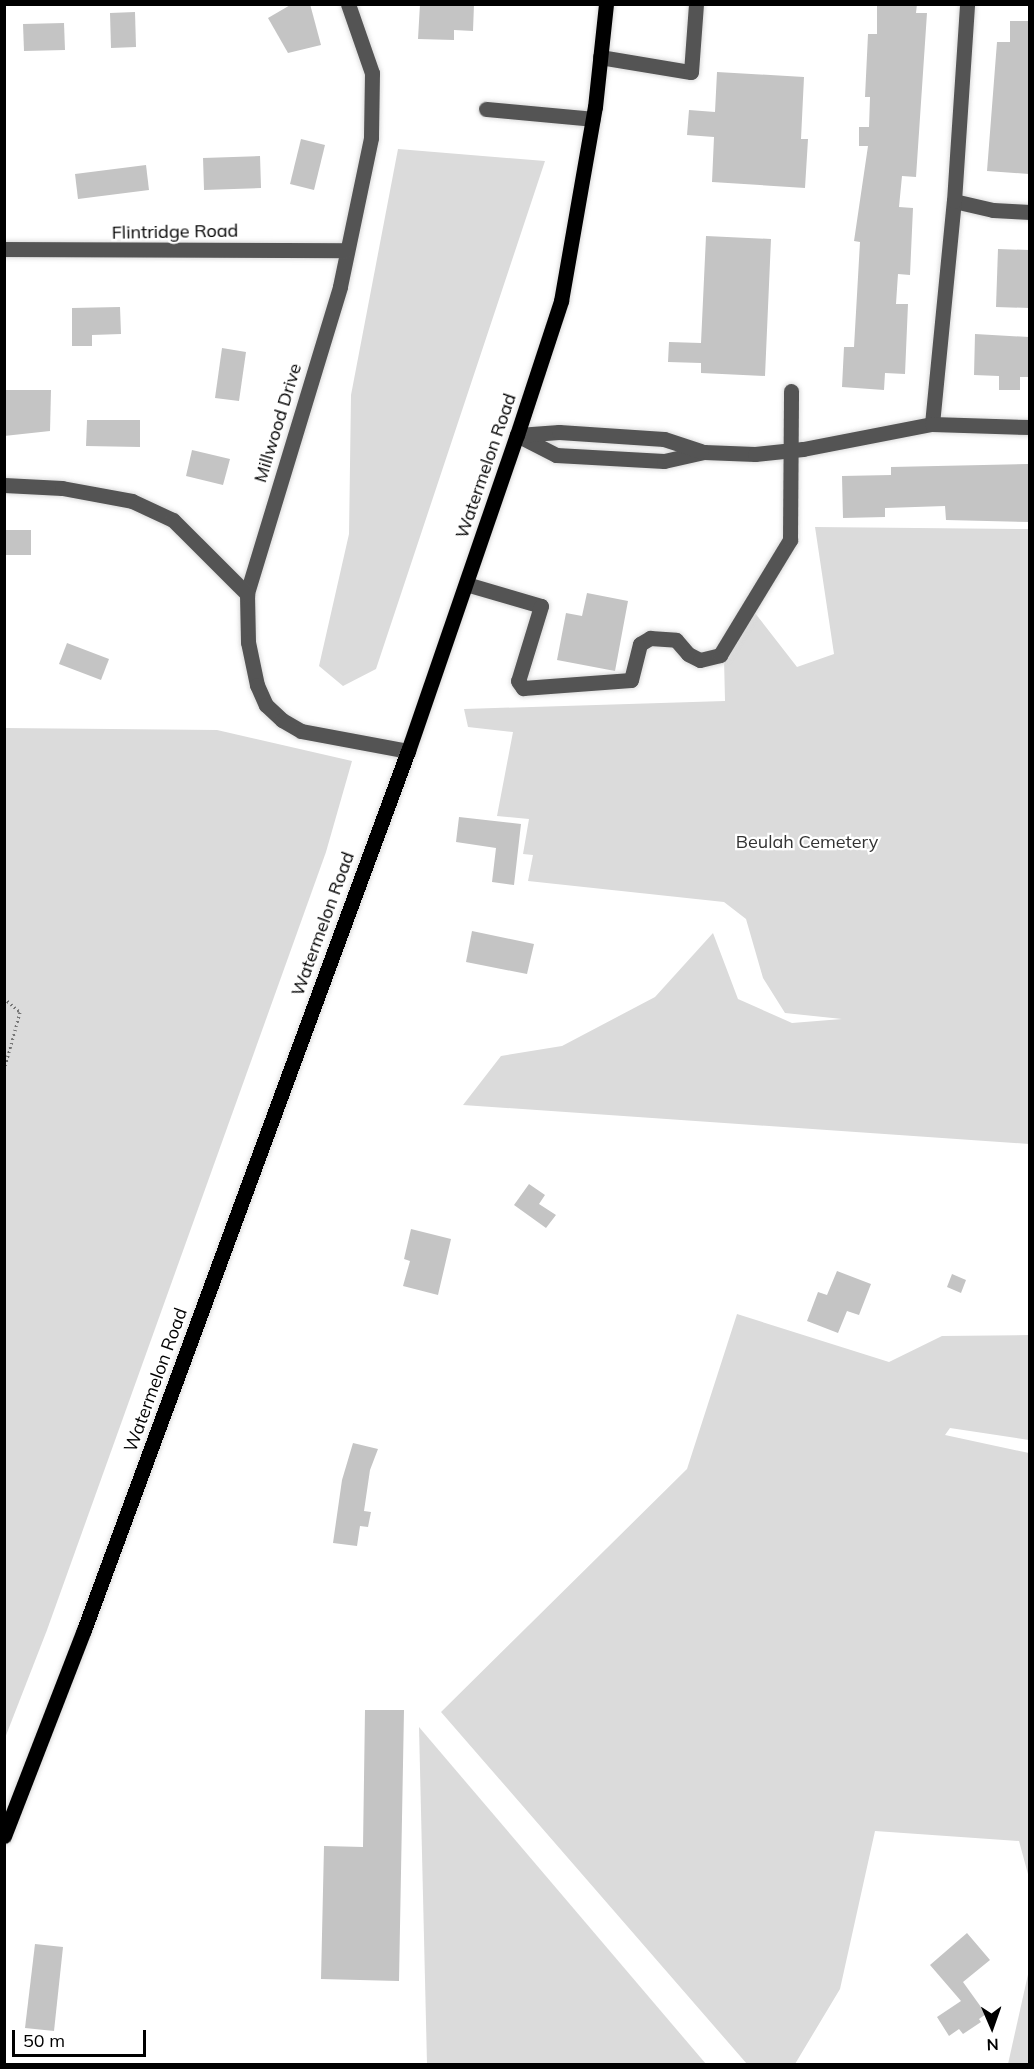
<!DOCTYPE html>
<style>
body{margin:0}
#map{position:relative;width:1034px;height:2069px;overflow:hidden;background:#fff;font-family:Mulish,sans-serif}
div>[style]{position:absolute}
.green>*{inset:0;background:#dbdbdb}
.building>*{inset:0;background:#c4c4c4}
.path>*{height:3px;margin-top:-1.5px;transform-origin:0;background:repeating-linear-gradient(90deg,#767676 0 1.5px,transparent 0 4.5px)}
.roads{filter:drop-shadow(0 0 2px #dbdbdb) drop-shadow(0 0 2px #dbdbdb)}
.minor>*{height:15px;margin:-7.5px;padding:0 7.5px;transform-origin:7.5px;border-radius:7.5px;background:#545454}
.major>*{height:15px;margin:-7.5px;padding:0 7.5px;transform-origin:7.5px;border-radius:7.5px;background:#000}
span{translate:-50% -50%;white-space:nowrap;text-align:center;line-height:1.15;-webkit-text-stroke:4.5px #fff;paint-order:stroke}
.street-label{font-size:18px;color:#000}
.park-label{font-size:18px;color:#323232}
.frame{position:absolute;inset:0;border:6px solid #000;pointer-events:none}
.north{position:absolute;left:962px;top:1997px;width:60px;height:60px;-webkit-text-stroke:4px #fff;paint-order:stroke;rotate:178deg;font-size:16px;font-weight:700;line-height:24px;text-align:center;color:#000}
.north::after{content:'';display:block;margin:auto;width:21px;height:27px;background:#000;clip-path:polygon(50% 0,100% 100%,50% 72%,0 100%)}
.scale{position:absolute;left:12px;top:2030px;width:134px;height:27px;box-sizing:border-box;border:3px solid #000;border-top:0;padding-left:8px;font-size:18px;line-height:21px;white-space:nowrap;color:#000;-webkit-text-stroke:4px #fff;paint-order:stroke}
</style>
<div id="map">
<div class="green">
<i style="clip-path:polygon(398px 149px,545px 161px,376px 669px,343px 686px,319px 666px,349px 534px,351px 395px)"></i>
<i style="clip-path:polygon(815px 527px,1029px 529px,1029px 1144px,463px 1105px,501px 1056px,562px 1046px,655px 997px,713px 933px,738px 999px,792px 1023px,842px 1019px,785px 1013px,763px 978px,746px 919px,724px 902px,528px 881px,533px 855px,523px 854px,529px 819px,497px 816px,513px 732px,468px 727px,464px 709px,725px 701px,724px 658px,755px 613px,797px 667px,834px 654px)"></i>
<i style="clip-path:polygon(5px 728px,217px 730px,352px 761px,326px 852px,47px 1630px,5px 1738px)"></i>
<i style="clip-path:polygon(737px 1314px,889px 1362px,942px 1336px,1029px 1335px,1029px 1440px,950px 1428px,945px 1435px,1029px 1453px,1029px 1878px,1019px 1841px,875px 1831px,840px 1989px,795px 2064px,747px 2064px,441px 1712px,687px 1469px)"></i>
<i style="clip-path:polygon(419px 1727px,706px 2064px,427px 2064px)"></i>
<i style="clip-path:polygon(1029px 1970px,1029px 2064px,1008px 2064px)"></i>
</div>
<div class="building">
<i style="clip-path:polygon(292px 4px,310px 4px,321px 45px,288px 53px,268px 18px)"></i>
<i style="clip-path:polygon(420px 4px,474px 4px,473px 31px,454px 30px,454px 40px,418px 39px)"></i>
<i style="clip-path:polygon(877px 4px,917px 4px,916px 13px,927px 13px,916px 177px,902px 176px,899px 207px,913px 208px,910px 275px,898px 274px,896px 304px,908px 304px,905px 374px,885px 373px,884px 390px,842px 387px,844px 347px,854px 347px,860px 242px,854px 241px,868px 146px,859px 146px,859px 127px,869px 127px,870px 97px,865px 97px,868px 34px,877px 34px)"></i>
<i style="clip-path:polygon(135px 12px,136px 47px,111px 48px,110px 13px)"></i>
<i style="clip-path:polygon(1010px 21px,1029px 21px,1029px 174px,987px 171px,997px 42px,1010px 42px)"></i>
<i style="clip-path:polygon(64px 23px,65px 50px,24px 51px,23px 24px)"></i>
<i style="clip-path:polygon(717px 72px,804px 77px,801px 139px,808px 139px,805px 188px,712px 182px,714px 137px,687px 135px,689px 110px,715px 112px)"></i>
<i style="clip-path:polygon(301px 139px,325px 145px,314px 190px,290px 184px)"></i>
<i style="clip-path:polygon(260px 156px,261px 188px,204px 190px,203px 158px)"></i>
<i style="clip-path:polygon(146px 165px,149px 190px,78px 199px,75px 174px)"></i>
<i style="clip-path:polygon(706px 236px,771px 239px,765px 376px,701px 373px,701px 363px,668px 362px,669px 342px,701px 343px)"></i>
<i style="clip-path:polygon(998px 249px,1029px 250px,1029px 308px,996px 307px)"></i>
<i style="clip-path:polygon(120px 307px,121px 334px,92px 335px,92px 346px,72px 346px,72px 308px)"></i>
<i style="clip-path:polygon(975px 334px,1029px 337px,1029px 377px,1020px 377px,1020px 390px,999px 390px,999px 376px,974px 375px)"></i>
<i style="clip-path:polygon(222px 348px,246px 352px,239px 401px,215px 398px)"></i>
<i style="clip-path:polygon(4px 390px,51px 390px,50px 431px,4px 436px)"></i>
<i style="clip-path:polygon(87px 420px,140px 420px,140px 447px,86px 446px)"></i>
<i style="clip-path:polygon(192px 450px,230px 459px,223px 485px,186px 476px)"></i>
<i style="clip-path:polygon(1028px 464px,1029px 522px,946px 520px,945px 506px,885px 508px,885px 517px,843px 518px,842px 476px,891px 475px,891px 467px)"></i>
<i style="clip-path:polygon(4px 530px,31px 530px,31px 555px,4px 555px)"></i>
<i style="clip-path:polygon(587px 593px,628px 601px,615px 671px,557px 660px,566px 613px,582px 616px)"></i>
<i style="clip-path:polygon(67px 643px,109px 659px,101px 680px,59px 664px)"></i>
<i style="clip-path:polygon(459px 817px,521px 824px,514px 885px,492px 882px,496px 848px,456px 842px)"></i>
<i style="clip-path:polygon(472px 931px,534px 944px,527px 974px,466px 962px)"></i>
<i style="clip-path:polygon(529px 1184px,545px 1195px,539px 1204px,556px 1215px,546px 1228px,514px 1205px)"></i>
<i style="clip-path:polygon(411px 1229px,451px 1239px,438px 1295px,403px 1286px,410px 1261px,404px 1259px)"></i>
<i style="clip-path:polygon(837px 1271px,871px 1284px,859px 1315px,847px 1311px,838px 1333px,807px 1321px,818px 1292px,827px 1295px)"></i>
<i style="clip-path:polygon(952px 1274px,966px 1280px,961px 1293px,947px 1287px)"></i>
<i style="clip-path:polygon(353px 1443px,378px 1449px,370px 1470px,364px 1511px,371px 1512px,368px 1527px,360px 1526px,357px 1546px,333px 1543px,342px 1480px)"></i>
<i style="clip-path:polygon(365px 1710px,404px 1710px,399px 1981px,321px 1979px,324px 1846px,363px 1847px)"></i>
<i style="clip-path:polygon(967px 1933px,990px 1960px,963px 1982px,986px 2014px,979px 2019px,981px 2022px,963px 2034px,959px 2029px,949px 2036px,937px 2017px,961px 2001px,930px 1965px)"></i>
<i style="clip-path:polygon(35px 1944px,63px 1947px,54px 2031px,25px 2028px)"></i>
</div>
<div class="path">
<i style="left:4px;top:998px;width:21px;rotate:41deg"></i>
<i style="left:20px;top:1012px;width:60px;rotate:105.4deg"></i>
</div>
<div class="roads">
<div class="minor">
<i style="left:348px;top:4px;width:73px;rotate:70.8deg"></i>
<i style="left:372px;top:73px;width:65px;rotate:90.9deg"></i>
<i style="left:371px;top:138px;width:152px;rotate:101.8deg"></i>
<i style="left:340px;top:287px;width:321px;rotate:106.9deg"></i>
<i style="left:247px;top:594px;width:48px;rotate:88.8deg"></i>
<i style="left:248px;top:642px;width:44px;rotate:78.2deg"></i>
<i style="left:257px;top:685px;width:22px;rotate:66deg"></i>
<i style="left:266px;top:705px;width:22px;rotate:43deg"></i>
<i style="left:282px;top:720px;width:22px;rotate:30deg"></i>
<i style="left:301px;top:731px;width:109px;rotate:10.6deg"></i>
<i style="left:600px;top:57px;width:92px;rotate:9.4deg"></i>
<i style="left:691px;top:72px;width:68px;rotate:-85.8deg"></i>
<i style="left:486px;top:109px;width:107px;rotate:5.3deg"></i>
<i style="left:954px;top:201px;width:40px;rotate:13deg"></i>
<i style="left:993px;top:210px;width:37px;rotate:3deg"></i>
<i style="left:4px;top:249px;width:342px;rotate:0.2deg"></i>
<i style="left:932px;top:424px;width:224px;rotate:-84.4deg"></i>
<i style="left:954px;top:201px;width:197px;rotate:-86.2deg"></i>
<i style="left:517px;top:435px;width:44px;rotate:27.1deg"></i>
<i style="left:556px;top:455px;width:108px;rotate:3.2deg"></i>
<i style="left:664px;top:461px;width:41px;rotate:-12.7deg"></i>
<i style="left:704px;top:452px;width:51px;rotate:2.2deg"></i>
<i style="left:755px;top:454px;width:48px;rotate:-5.9deg"></i>
<i style="left:803px;top:449px;width:131px;rotate:-11deg"></i>
<i style="left:932px;top:424px;width:98px;rotate:1.8deg"></i>
<i style="left:518px;top:435px;width:41px;rotate:-4.2deg"></i>
<i style="left:559px;top:432px;width:105px;rotate:3.8deg"></i>
<i style="left:664px;top:439px;width:39px;rotate:18deg"></i>
<i style="left:4px;top:485px;width:58px;rotate:3deg"></i>
<i style="left:62px;top:488px;width:71px;rotate:10.5deg"></i>
<i style="left:132px;top:501px;width:45px;rotate:24.9deg"></i>
<i style="left:173px;top:520px;width:105px;rotate:45deg"></i>
<i style="left:466px;top:584px;width:78px;rotate:16.3deg"></i>
<i style="left:541px;top:606px;width:78px;rotate:107deg"></i>
<i style="left:518px;top:681px;width:9px;rotate:54deg"></i>
<i style="left:523px;top:688px;width:108px;rotate:-4.2deg"></i>
<i style="left:631px;top:680px;width:37px;rotate:-76deg"></i>
<i style="left:640px;top:644px;width:12px;rotate:-31deg"></i>
<i style="left:650px;top:638px;width:26px;rotate:4deg"></i>
<i style="left:676px;top:640px;width:18px;rotate:49deg"></i>
<i style="left:688px;top:654px;width:13px;rotate:27deg"></i>
<i style="left:700px;top:660px;width:21px;rotate:-14deg"></i>
<i style="left:720px;top:655px;width:135px;rotate:-58.7deg"></i>
<i style="left:790px;top:540px;width:149px;rotate:-89.6deg"></i>
</div>
<div class="major">
<i style="left:4px;top:1836px;width:221px;rotate:-68.8deg"></i>
<i style="left:84px;top:1630px;width:937px;rotate:-69.77deg"></i>
<i style="left:408px;top:751px;width:334px;rotate:-71deg"></i>
<i style="left:517px;top:435px;width:141px;rotate:-71.8deg"></i>
<i style="left:561px;top:301px;width:197px;rotate:-80.1deg"></i>
<i style="left:595px;top:107px;width:104px;rotate:-83.9deg"></i>
</div>
</div>
<div class="street-label">
<span style="left:175px;top:232px;rotate:-1deg">Flintridge Road</span>
<span style="left:278px;top:423px;rotate:-73deg">Millwood Drive</span>
<span style="left:486px;top:466px;rotate:-71deg">Watermelon Road</span>
<span style="left:323px;top:924px;rotate:-70deg">Watermelon Road</span>
<span style="left:156px;top:1380px;rotate:-70deg">Watermelon Road</span>
</div>
<div class="park-label">
<span style="left:807px;top:842px">Beulah Cemetery</span>
</div>
<div class="frame"></div>
<div class="north">N</div>
<div class="scale">50 m</div>
</div>
